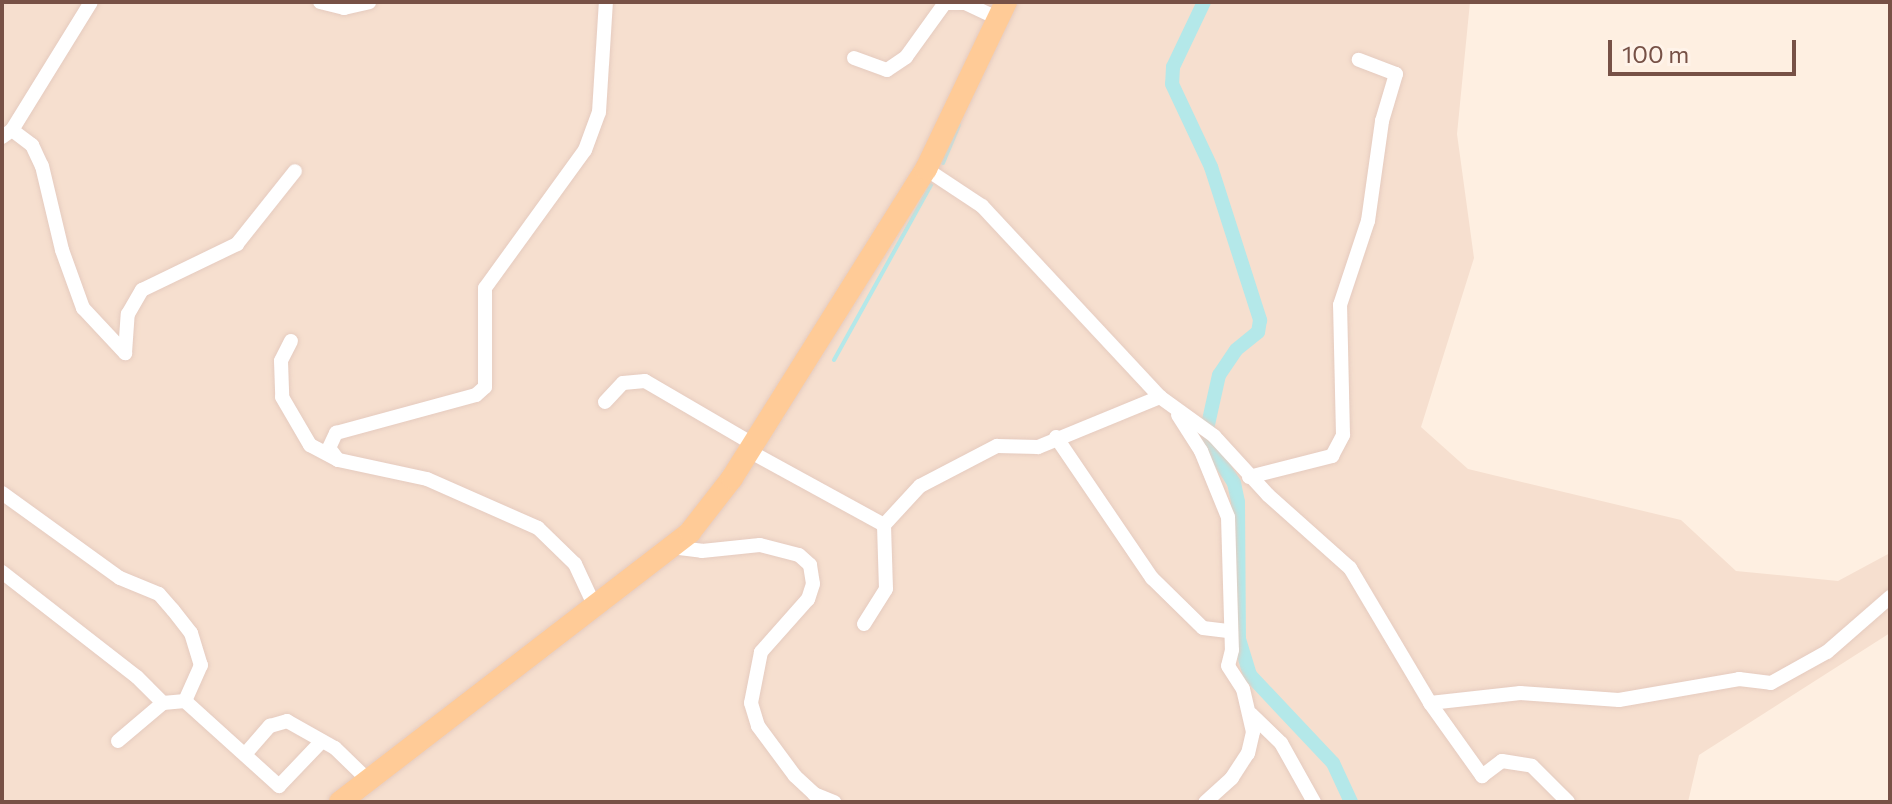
<!DOCTYPE html>
<style>
body{margin:0}
#map{position:relative;width:1892px;height:804px;overflow:hidden;background:#feefe1;font-family:Commissioner,sans-serif}
div>[style]{position:absolute}
.residential>*{inset:0;background:#f6dfcf}
.stream>*{height:4px;margin:-2px;padding:0 2px;transform-origin:2px;border-radius:2px;background:#b4e8e9}
.canal>*{height:14px;margin:-7px;padding:0 7px;transform-origin:7px;border-radius:7px;background:#b4e8e9}
.roads{filter:drop-shadow(0 0 2px #e5cbbf) drop-shadow(0 0 2px #e5cbbf)}
.street>*{height:14px;margin:-7px;padding:0 7px;transform-origin:7px;border-radius:7px;background:#fff}
.primary>*{height:22px;margin:-11px;padding:0 11px;transform-origin:11px;border-radius:11px;background:#ffcb97}
span{translate:-50% -50%;white-space:nowrap;text-align:center;line-height:1.15;-webkit-text-stroke:6px #fff3e9;paint-order:stroke}
.frame{position:absolute;inset:0;border:4px solid #775146;pointer-events:none}
.scale{position:absolute;left:1608px;top:40px;width:188px;height:36px;box-sizing:border-box;border:4px solid #775146;border-top:0;padding-left:10px;font-size:24px;line-height:28px;white-space:nowrap;color:#775146;-webkit-text-stroke:6px #fff3e9;paint-order:stroke}
</style>
<div id="map">
<div class="residential">
<i style="clip-path:polygon(2px 2px,1470px 2px,1457px 134px,1474px 258px,1421px 427px,1468px 469px,1681px 520px,1736px 571px,1838px 581px,1890px 553px,1890px 633px,1699px 755px,1688px 802px,2px 802px)"></i>
</div>
<div class="stream">
<i style="left:943px;top:163px;width:41px;rotate:-67.2deg"></i>
<i style="left:834px;top:360px;width:200px;rotate:-61deg"></i>
</div>
<div class="canal">
<i style="left:1204px;top:2px;width:72px;rotate:115.5deg"></i>
<i style="left:1173px;top:67px;width:17px;rotate:93deg"></i>
<i style="left:1172px;top:84px;width:92px;rotate:64.8deg"></i>
<i style="left:1211px;top:167px;width:161px;rotate:72.2deg"></i>
<i style="left:1260px;top:320px;width:12px;rotate:99deg"></i>
<i style="left:1258px;top:332px;width:28px;rotate:141deg"></i>
<i style="left:1236px;top:350px;width:30px;rotate:124deg"></i>
<i style="left:1219px;top:375px;width:65px;rotate:102.5deg"></i>
<i style="left:1205px;top:438px;width:54px;rotate:57.2deg"></i>
<i style="left:1234px;top:483px;width:19px;rotate:78deg"></i>
<i style="left:1238px;top:502px;width:137px;rotate:89.6deg"></i>
<i style="left:1239px;top:639px;width:38px;rotate:73deg"></i>
<i style="left:1250px;top:675px;width:121px;rotate:46.7deg"></i>
<i style="left:1333px;top:763px;width:43px;rotate:65.2deg"></i>
</div>
<div class="roads">
<div class="street">
<i style="left:320px;top:2px;width:25px;rotate:14deg"></i>
<i style="left:344px;top:8px;width:26px;rotate:-13deg"></i>
<i style="left:854px;top:58px;width:35px;rotate:20deg"></i>
<i style="left:887px;top:70px;width:23px;rotate:-34deg"></i>
<i style="left:906px;top:57px;width:67px;rotate:-54.2deg"></i>
<i style="left:945px;top:3px;width:20px"></i>
<i style="left:965px;top:3px;width:38px;rotate:25deg"></i>
<i style="left:12px;top:130px;width:25px;rotate:37deg"></i>
<i style="left:32px;top:145px;width:23px;rotate:65deg"></i>
<i style="left:42px;top:166px;width:86px;rotate:76.6deg"></i>
<i style="left:62px;top:250px;width:62px;rotate:70.1deg"></i>
<i style="left:83px;top:308px;width:62px;rotate:47deg"></i>
<i style="left:2px;top:137px;width:12px;rotate:-35deg"></i>
<i style="left:12px;top:130px;width:150px;rotate:-58.3deg"></i>
<i style="left:926px;top:169px;width:67px;rotate:33.5deg"></i>
<i style="left:982px;top:206px;width:261px;rotate:47deg"></i>
<i style="left:1160px;top:397px;width:67px;rotate:35.8deg"></i>
<i style="left:1214px;top:436px;width:80px;rotate:47.5deg"></i>
<i style="left:1268px;top:495px;width:110px;rotate:41.7deg"></i>
<i style="left:1350px;top:568px;width:157px;rotate:59.3deg"></i>
<i style="left:1430px;top:703px;width:90px;rotate:54.5deg"></i>
<i style="left:1482px;top:776px;width:25px;rotate:-37deg"></i>
<i style="left:1502px;top:761px;width:30px;rotate:9deg"></i>
<i style="left:1532px;top:766px;width:51px;rotate:45deg"></i>
<i style="left:291px;top:341px;width:22px;rotate:117deg"></i>
<i style="left:281px;top:361px;width:36px;rotate:88deg"></i>
<i style="left:282px;top:397px;width:56px;rotate:59.7deg"></i>
<i style="left:310px;top:445px;width:32px;rotate:28deg"></i>
<i style="left:125px;top:353px;width:39px;rotate:-86deg"></i>
<i style="left:128px;top:314px;width:28px;rotate:-60deg"></i>
<i style="left:142px;top:290px;width:106px;rotate:-25.8deg"></i>
<i style="left:237px;top:244px;width:93px;rotate:-51.5deg"></i>
<i style="left:605px;top:402px;width:26px;rotate:-47deg"></i>
<i style="left:623px;top:383px;width:22px;rotate:-5deg"></i>
<i style="left:645px;top:381px;width:125px;rotate:30.3deg"></i>
<i style="left:1178px;top:415px;width:43px;rotate:57.4deg"></i>
<i style="left:1201px;top:451px;width:71px;rotate:67.8deg"></i>
<i style="left:1228px;top:517px;width:133px;rotate:88.3deg"></i>
<i style="left:1232px;top:650px;width:16px;rotate:104deg"></i>
<i style="left:1228px;top:666px;width:27px;rotate:57deg"></i>
<i style="left:1243px;top:689px;width:44px;rotate:76.9deg"></i>
<i style="left:1253px;top:732px;width:22px;rotate:103deg"></i>
<i style="left:1248px;top:753px;width:30px;rotate:123deg"></i>
<i style="left:1232px;top:778px;width:36px;rotate:138deg"></i>
<i style="left:1056px;top:437px;width:171px;rotate:55.8deg"></i>
<i style="left:1152px;top:578px;width:71px;rotate:44.4deg"></i>
<i style="left:1203px;top:628px;width:25px;rotate:7deg"></i>
<i style="left:749px;top:451px;width:154px;rotate:28.7deg"></i>
<i style="left:1249px;top:477px;width:86px;rotate:-14.2deg"></i>
<i style="left:1332px;top:456px;width:24px;rotate:-62deg"></i>
<i style="left:1343px;top:435px;width:130px;rotate:-91.3deg"></i>
<i style="left:1340px;top:305px;width:89px;rotate:-71.6deg"></i>
<i style="left:1368px;top:221px;width:101px;rotate:-82deg"></i>
<i style="left:1382px;top:121px;width:49px;rotate:-73.4deg"></i>
<i style="left:1396px;top:74px;width:40px;rotate:-159deg"></i>
<i style="left:2px;top:493px;width:145px;rotate:35.8deg"></i>
<i style="left:120px;top:578px;width:42px;rotate:22.3deg"></i>
<i style="left:159px;top:594px;width:21px;rotate:49deg"></i>
<i style="left:173px;top:610px;width:29px;rotate:52deg"></i>
<i style="left:191px;top:633px;width:34px;rotate:73deg"></i>
<i style="left:201px;top:665px;width:39px;rotate:114deg"></i>
<i style="left:671px;top:547px;width:31px;rotate:7deg"></i>
<i style="left:702px;top:551px;width:58px;rotate:-5.9deg"></i>
<i style="left:760px;top:545px;width:40px;rotate:14.4deg"></i>
<i style="left:799px;top:555px;width:15px;rotate:42deg"></i>
<i style="left:810px;top:565px;width:19px;rotate:81deg"></i>
<i style="left:813px;top:584px;width:16px;rotate:108deg"></i>
<i style="left:808px;top:599px;width:71px;rotate:131.6deg"></i>
<i style="left:761px;top:652px;width:52px;rotate:101.1deg"></i>
<i style="left:751px;top:703px;width:24px;rotate:73deg"></i>
<i style="left:758px;top:726px;width:62px;rotate:53.5deg"></i>
<i style="left:795px;top:776px;width:26px;rotate:43deg"></i>
<i style="left:814px;top:794px;width:22px;rotate:22deg"></i>
<i style="left:2px;top:572px;width:171px;rotate:37.9deg"></i>
<i style="left:137px;top:677px;width:37px;rotate:45deg"></i>
<i style="left:596px;top:609px;width:50px;rotate:-115deg"></i>
<i style="left:575px;top:564px;width:52px;rotate:-135.8deg"></i>
<i style="left:538px;top:528px;width:121px;rotate:-156.2deg"></i>
<i style="left:427px;top:479px;width:91px;rotate:-167.9deg"></i>
<i style="left:338px;top:460px;width:15px;rotate:-127deg"></i>
<i style="left:329px;top:448px;width:17px;rotate:-65deg"></i>
<i style="left:336px;top:433px;width:145px;rotate:-15.2deg"></i>
<i style="left:476px;top:395px;width:12px;rotate:-42deg"></i>
<i style="left:485px;top:387px;width:99px;rotate:-90deg"></i>
<i style="left:485px;top:288px;width:170px;rotate:-54.1deg"></i>
<i style="left:585px;top:150px;width:40px;rotate:-69.8deg"></i>
<i style="left:599px;top:112px;width:110px;rotate:-86.4deg"></i>
<i style="left:864px;top:624px;width:41px;rotate:-57.8deg"></i>
<i style="left:886px;top:589px;width:64px;rotate:-91.8deg"></i>
<i style="left:884px;top:525px;width:53px;rotate:-47.3deg"></i>
<i style="left:920px;top:486px;width:87px;rotate:-27.5deg"></i>
<i style="left:997px;top:446px;width:41px;rotate:1.4deg"></i>
<i style="left:1038px;top:447px;width:132px;rotate:-22.3deg"></i>
<i style="left:1430px;top:703px;width:91px;rotate:-6.3deg"></i>
<i style="left:1520px;top:693px;width:99px;rotate:4deg"></i>
<i style="left:1619px;top:700px;width:122px;rotate:-9.9deg"></i>
<i style="left:1739px;top:679px;width:32px;rotate:7deg"></i>
<i style="left:1771px;top:683px;width:64px;rotate:-29deg"></i>
<i style="left:1827px;top:652px;width:84px;rotate:-41.1deg"></i>
<i style="left:1251px;top:714px;width:42px;rotate:44deg"></i>
<i style="left:1281px;top:743px;width:68px;rotate:60.8deg"></i>
<i style="left:118px;top:741px;width:59px;rotate:-40.2deg"></i>
<i style="left:163px;top:703px;width:22px;rotate:-5deg"></i>
<i style="left:185px;top:701px;width:127px;rotate:42.1deg"></i>
<i style="left:279px;top:786px;width:62px;rotate:-46.3deg"></i>
<i style="left:247px;top:752px;width:35px;rotate:-49deg"></i>
<i style="left:270px;top:726px;width:18px;rotate:-16deg"></i>
<i style="left:287px;top:721px;width:55px;rotate:29.4deg"></i>
<i style="left:335px;top:748px;width:43px;rotate:44.1deg"></i>
</div>
<div class="primary">
<i style="left:340px;top:802px;width:442px;rotate:-37.6deg"></i>
<i style="left:690px;top:532px;width:68px;rotate:-52.1deg"></i>
<i style="left:732px;top:478px;width:365px;rotate:-57.9deg"></i>
<i style="left:926px;top:169px;width:185px;rotate:-64.4deg"></i>
</div>
</div>
<div class="frame"></div>
<div class="scale">100 m</div>
</div>
